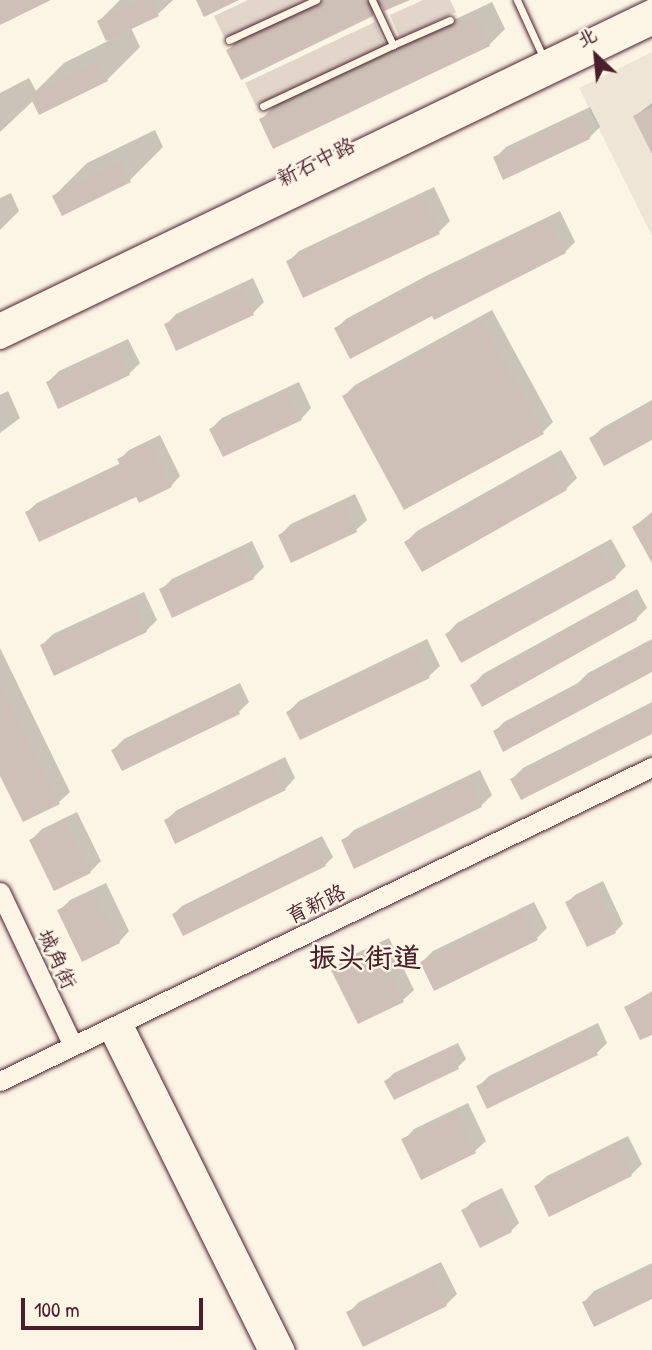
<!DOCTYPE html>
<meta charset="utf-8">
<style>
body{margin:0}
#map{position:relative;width:652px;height:1350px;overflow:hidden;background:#fcf5e5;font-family:"Patrick Hand","LXGW WenKai TC",sans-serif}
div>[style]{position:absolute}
.built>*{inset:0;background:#eee5d7}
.green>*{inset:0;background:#e2d5ca}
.shadow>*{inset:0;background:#0003}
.building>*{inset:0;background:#cfc0b7}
.roads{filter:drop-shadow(0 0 2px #4a1f2b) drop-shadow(0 0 2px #4a1f2b)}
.lane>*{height:7px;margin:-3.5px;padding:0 3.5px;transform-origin:3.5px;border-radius:3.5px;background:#fcf5e5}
.secondary>*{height:19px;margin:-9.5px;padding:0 9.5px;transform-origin:9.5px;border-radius:9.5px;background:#fcf5e5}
span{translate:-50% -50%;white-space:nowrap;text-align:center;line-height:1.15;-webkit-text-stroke:5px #fcf5e5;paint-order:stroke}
.street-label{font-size:21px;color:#4a1f2b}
.district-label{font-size:28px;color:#4a1f2b;font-weight:700}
.north{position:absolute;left:561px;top:21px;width:70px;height:70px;-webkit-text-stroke:5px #fcf5e5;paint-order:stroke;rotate:334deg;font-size:19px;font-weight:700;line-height:28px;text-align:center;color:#4a1f2b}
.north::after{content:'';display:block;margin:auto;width:24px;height:32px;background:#4a1f2b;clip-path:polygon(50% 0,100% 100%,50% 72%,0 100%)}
.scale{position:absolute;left:21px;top:1298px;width:182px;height:32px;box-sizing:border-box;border:4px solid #4a1f2b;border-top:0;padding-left:9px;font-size:21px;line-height:24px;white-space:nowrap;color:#4a1f2b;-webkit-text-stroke:5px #fcf5e5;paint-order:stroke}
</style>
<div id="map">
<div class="built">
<i style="clip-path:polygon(652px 52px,652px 236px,579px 88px)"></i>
</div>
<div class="green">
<i style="clip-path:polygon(248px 0,308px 0,225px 39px,214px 16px)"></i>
<i style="clip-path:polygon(423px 0,450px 0,456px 12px,400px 38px,390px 15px)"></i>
<i style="clip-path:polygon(375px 22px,385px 45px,256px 106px,245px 83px)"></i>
</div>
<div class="shadow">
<i style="clip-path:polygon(120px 0,173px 0,158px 14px,131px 28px,140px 47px,107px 80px,34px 100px,0 132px,0 93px,29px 78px,36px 91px,64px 63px,108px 41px,99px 21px)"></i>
<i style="clip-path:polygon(317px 0,406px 0,384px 3px,372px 15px,228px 50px,244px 35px)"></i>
<i style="clip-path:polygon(492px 2px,505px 29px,489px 45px,261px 120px,276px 104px)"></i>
<i style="clip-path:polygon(652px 103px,652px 150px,635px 116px)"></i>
<i style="clip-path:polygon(590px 107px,600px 127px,589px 138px,495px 158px,506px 147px)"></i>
<i style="clip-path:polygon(155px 130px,163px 147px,130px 180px,63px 213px,54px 196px,87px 163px)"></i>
<i style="clip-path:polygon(434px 187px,450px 221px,439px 232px,304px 296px,288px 262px,299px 251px)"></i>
<i style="clip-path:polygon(11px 193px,19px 211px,0 230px,0 198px)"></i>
<i style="clip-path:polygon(560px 211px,575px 242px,565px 252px,433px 313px,336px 329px,346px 319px,426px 276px)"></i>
<i style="clip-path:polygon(253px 278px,264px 302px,253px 313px,177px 349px,166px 325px,176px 314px)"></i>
<i style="clip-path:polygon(492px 310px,553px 422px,542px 433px,344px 396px,355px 385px)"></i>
<i style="clip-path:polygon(128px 339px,140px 363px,129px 374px,48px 382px,59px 371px)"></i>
<i style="clip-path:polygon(299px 382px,311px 408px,301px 419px,211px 429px,222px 418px)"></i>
<i style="clip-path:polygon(8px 391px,20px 418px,0 433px,0 395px)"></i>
<i style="clip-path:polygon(652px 400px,652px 438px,591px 438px,602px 428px)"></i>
<i style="clip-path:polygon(160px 435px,180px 476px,171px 486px,137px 495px,27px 512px,37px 503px,121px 463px,120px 459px,129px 450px)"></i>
<i style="clip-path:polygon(561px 450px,577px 478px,566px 489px,406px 542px,417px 531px)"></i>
<i style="clip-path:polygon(355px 494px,367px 520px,356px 530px,292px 561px,280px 535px,291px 524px)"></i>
<i style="clip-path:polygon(652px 512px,652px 555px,634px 527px)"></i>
<i style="clip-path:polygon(611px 539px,626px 566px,615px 577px,447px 634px,457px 623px)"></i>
<i style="clip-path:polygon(252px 541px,264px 567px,253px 578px,161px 590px,172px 579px)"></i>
<i style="clip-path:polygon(637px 589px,647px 608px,636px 619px,473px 685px,483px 674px)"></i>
<i style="clip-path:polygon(144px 592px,157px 620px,146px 631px,42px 645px,53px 634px)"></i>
<i style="clip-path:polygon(427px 639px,440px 666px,429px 676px,288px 712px,299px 701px)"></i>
<i style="clip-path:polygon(652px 639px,652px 670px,495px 731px,504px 722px,578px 683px,588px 673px)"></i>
<i style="clip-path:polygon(0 648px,70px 792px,59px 802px,24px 820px,0 772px)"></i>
<i style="clip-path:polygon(240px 683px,249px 702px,239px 712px,113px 750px,124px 739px)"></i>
<i style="clip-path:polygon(652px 702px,652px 732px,512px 779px,523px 768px)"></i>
<i style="clip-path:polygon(285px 757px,295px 778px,285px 789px,166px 820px,177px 810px)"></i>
<i style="clip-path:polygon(480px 770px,492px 795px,481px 806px,343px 841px,354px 830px)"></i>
<i style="clip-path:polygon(77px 812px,101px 861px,90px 872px,55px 889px,31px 840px,42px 829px)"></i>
<i style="clip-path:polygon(322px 836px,333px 857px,325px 865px,174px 914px,182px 906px)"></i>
<i style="clip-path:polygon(603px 881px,623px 924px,615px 932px,567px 903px,575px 895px)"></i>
<i style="clip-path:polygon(106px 883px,129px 931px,119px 942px,59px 911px,70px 900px)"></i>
<i style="clip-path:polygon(534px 902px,547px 928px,536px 939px,422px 962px,433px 951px)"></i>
<i style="clip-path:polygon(389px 938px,414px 990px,403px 1000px,333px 970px,344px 959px)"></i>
<i style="clip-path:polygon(652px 991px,652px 1033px,626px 1007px)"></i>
<i style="clip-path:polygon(598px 1023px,607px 1043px,597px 1053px,478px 1087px,489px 1076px)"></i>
<i style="clip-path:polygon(458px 1043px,466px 1059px,458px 1067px,386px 1081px,394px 1073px)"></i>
<i style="clip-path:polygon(468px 1103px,486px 1141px,475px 1151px,422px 1177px,404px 1140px,414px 1129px)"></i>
<i style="clip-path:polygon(628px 1136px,642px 1164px,631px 1175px,536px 1186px,547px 1176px)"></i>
<i style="clip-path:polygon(502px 1188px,519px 1223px,511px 1231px,463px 1211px,471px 1203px)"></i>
<i style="clip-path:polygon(441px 1262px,457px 1294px,446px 1305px,348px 1313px,359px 1302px)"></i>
<i style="clip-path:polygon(652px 1263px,652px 1297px,584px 1302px,594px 1291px)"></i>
</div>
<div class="building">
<i style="clip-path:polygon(0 0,51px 0,0 25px)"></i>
<i style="clip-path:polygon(140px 0,152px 0,159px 16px,106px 41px,97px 21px)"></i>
<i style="clip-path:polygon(196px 0,239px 0,204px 17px)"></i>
<i style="clip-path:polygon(330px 0,366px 0,373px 16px,241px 80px,226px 50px)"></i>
<i style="clip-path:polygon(379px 0,410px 0,384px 11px)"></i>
<i style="clip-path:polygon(476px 16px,490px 46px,273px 149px,259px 119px)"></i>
<i style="clip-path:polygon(98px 61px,108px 81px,39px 115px,29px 95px)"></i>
<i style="clip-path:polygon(652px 107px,652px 154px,633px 116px)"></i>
<i style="clip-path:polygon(580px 117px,590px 139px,503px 180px,493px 157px)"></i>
<i style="clip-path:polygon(121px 161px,131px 182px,62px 216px,52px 196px)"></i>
<i style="clip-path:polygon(423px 197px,440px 234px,303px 298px,286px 261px)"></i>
<i style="clip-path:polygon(549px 219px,566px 253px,434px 320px,432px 316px,350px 359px,334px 328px)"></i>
<i style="clip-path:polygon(242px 288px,254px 315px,176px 351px,164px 324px)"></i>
<i style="clip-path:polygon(481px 320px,544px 434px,404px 510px,342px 396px)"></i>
<i style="clip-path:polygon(117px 348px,130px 375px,58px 409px,46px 382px)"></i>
<i style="clip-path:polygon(288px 392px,302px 420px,223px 457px,209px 429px)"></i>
<i style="clip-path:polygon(652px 404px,652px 440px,604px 466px,589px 438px)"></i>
<i style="clip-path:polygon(150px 443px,172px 487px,139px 503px,136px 497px,39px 542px,25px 512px,121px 467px,117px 459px)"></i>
<i style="clip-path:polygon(550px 460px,567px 490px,422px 572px,404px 542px)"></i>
<i style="clip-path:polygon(344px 504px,357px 532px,291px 563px,278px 535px)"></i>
<i style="clip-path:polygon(652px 515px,652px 563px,632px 527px)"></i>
<i style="clip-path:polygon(600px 548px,616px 578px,461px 663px,445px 634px)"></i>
<i style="clip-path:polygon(241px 551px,254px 579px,172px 618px,159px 589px)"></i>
<i style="clip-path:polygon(625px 598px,637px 620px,482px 707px,470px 685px)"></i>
<i style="clip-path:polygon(133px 601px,147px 632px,54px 676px,40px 645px)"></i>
<i style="clip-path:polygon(652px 642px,652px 672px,503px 752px,493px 731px,579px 686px,577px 683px)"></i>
<i style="clip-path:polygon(416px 649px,430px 678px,300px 740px,286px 712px)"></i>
<i style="clip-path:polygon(0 681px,60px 804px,23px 822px,0 776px)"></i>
<i style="clip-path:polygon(229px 692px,240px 714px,122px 771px,111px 750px)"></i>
<i style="clip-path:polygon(652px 706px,652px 734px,521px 800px,510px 779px)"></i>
<i style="clip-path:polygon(274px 766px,286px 790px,175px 844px,164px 820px)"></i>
<i style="clip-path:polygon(469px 779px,482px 807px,354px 869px,341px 840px)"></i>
<i style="clip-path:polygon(66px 821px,91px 873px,54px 891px,29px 840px)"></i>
<i style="clip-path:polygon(314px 843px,326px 866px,183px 936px,172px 914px)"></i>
<i style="clip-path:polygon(594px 888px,616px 933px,587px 947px,565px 902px)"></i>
<i style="clip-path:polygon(94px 892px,120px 943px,82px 962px,57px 910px)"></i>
<i style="clip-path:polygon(523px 911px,538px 940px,434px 991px,420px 962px)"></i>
<i style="clip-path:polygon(378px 947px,404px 1002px,358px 1024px,331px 970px)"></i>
<i style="clip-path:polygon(652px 993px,652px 1035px,640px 1040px,624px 1007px)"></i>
<i style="clip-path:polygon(587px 1032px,598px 1055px,487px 1109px,476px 1086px)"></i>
<i style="clip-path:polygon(449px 1049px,459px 1069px,394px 1100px,384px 1081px)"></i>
<i style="clip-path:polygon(457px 1112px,476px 1153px,421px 1180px,401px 1139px)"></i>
<i style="clip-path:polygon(617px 1145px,632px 1176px,549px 1217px,534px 1186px)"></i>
<i style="clip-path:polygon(494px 1194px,512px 1232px,480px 1248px,461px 1210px)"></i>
<i style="clip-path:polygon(652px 1267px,652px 1299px,594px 1327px,582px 1302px)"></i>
<i style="clip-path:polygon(430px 1271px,447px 1306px,363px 1347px,346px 1312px)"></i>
</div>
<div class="roads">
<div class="lane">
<i style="left:372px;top:0;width:50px;rotate:65deg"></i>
<i style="left:393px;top:45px;width:62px;rotate:-23.7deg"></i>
<i style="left:517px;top:0;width:65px;rotate:65.4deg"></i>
<i style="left:229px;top:40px;width:96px;rotate:-24.7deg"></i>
<i style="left:263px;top:106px;width:144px;rotate:-25.1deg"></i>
</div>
<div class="secondary">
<i style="left:0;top:322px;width:724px;rotate:-25.72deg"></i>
<i style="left:0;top:339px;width:724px;rotate:-25.72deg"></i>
<i style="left:0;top:892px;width:170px;rotate:64.6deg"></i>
<i style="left:122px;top:1022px;width:366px;rotate:63.6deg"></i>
<i style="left:108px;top:1029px;width:358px;rotate:63.6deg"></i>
<i style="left:0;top:1081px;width:724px;rotate:-25.72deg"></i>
</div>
</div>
<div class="street-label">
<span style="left:316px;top:162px;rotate:-26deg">新石中路</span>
<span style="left:316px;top:904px;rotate:-26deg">育新路</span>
<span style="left:57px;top:959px;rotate:65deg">城角街</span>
</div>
<div class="district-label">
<span style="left:365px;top:957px">振头街道</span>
</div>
<div class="north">北</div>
<div class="scale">100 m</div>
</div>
